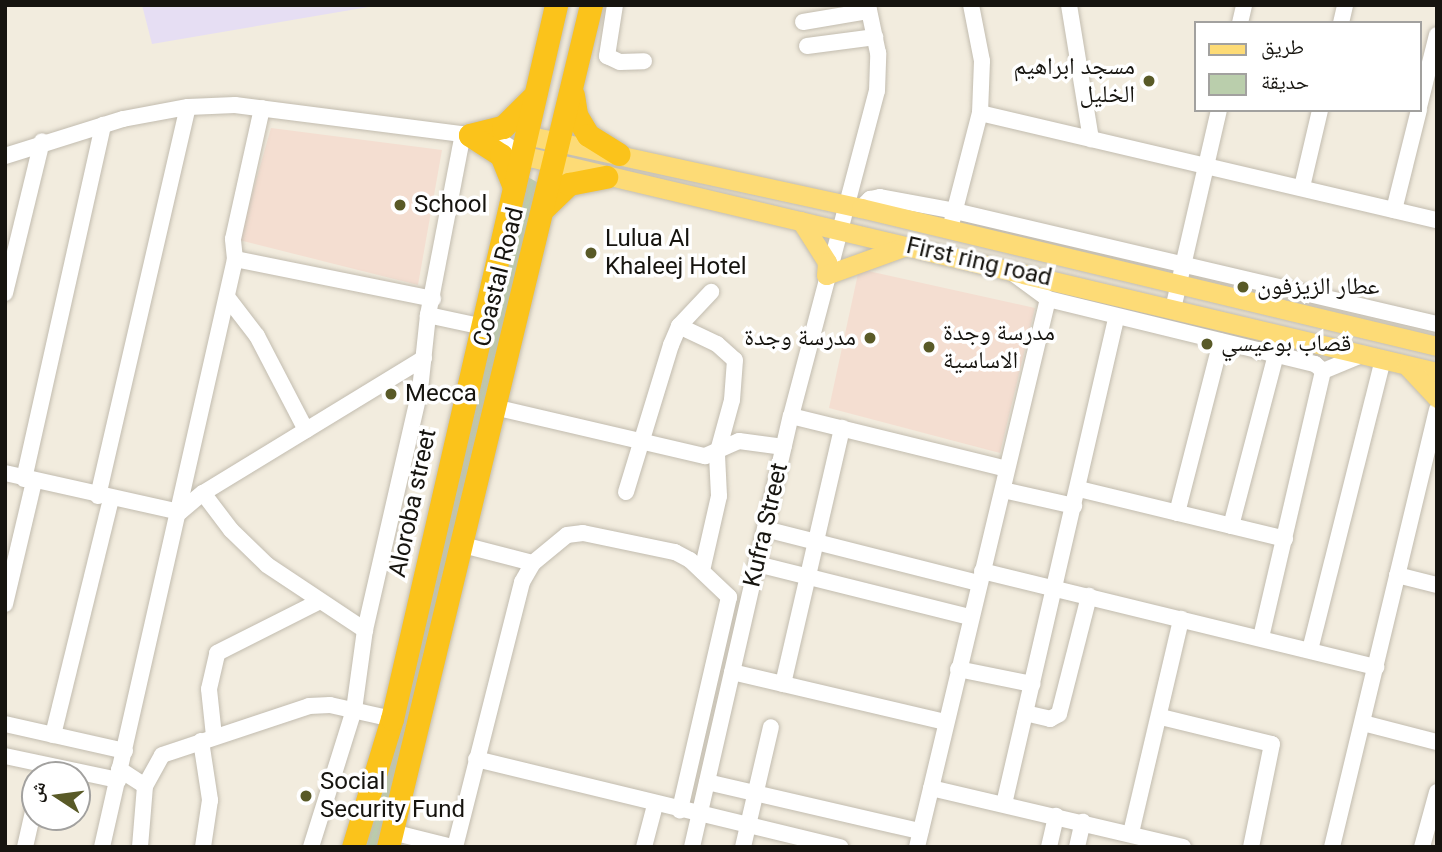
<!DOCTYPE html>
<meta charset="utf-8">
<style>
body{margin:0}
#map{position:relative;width:1442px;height:852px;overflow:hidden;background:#f2ecde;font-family:Roboto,"Noto Naskh Arabic",sans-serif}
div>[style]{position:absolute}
.commercial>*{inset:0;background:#e6def3}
.education>*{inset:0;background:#f4ded1}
.green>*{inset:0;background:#baceac}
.roads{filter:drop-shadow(0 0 2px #c2bcaf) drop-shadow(0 0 2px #c2bcaf)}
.minor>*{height:16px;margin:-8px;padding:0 8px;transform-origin:8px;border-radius:8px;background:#fff}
.major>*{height:19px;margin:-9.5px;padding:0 9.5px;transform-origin:9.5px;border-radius:9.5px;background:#fddb76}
.highway>*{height:23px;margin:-11.5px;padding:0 11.5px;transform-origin:11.5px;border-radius:11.5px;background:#fbc31b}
.dots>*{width:19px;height:19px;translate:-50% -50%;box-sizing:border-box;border:4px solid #fff;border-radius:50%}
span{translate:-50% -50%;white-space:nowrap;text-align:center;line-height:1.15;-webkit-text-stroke:7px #fff;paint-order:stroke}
.poi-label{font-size:24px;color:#16140f}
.right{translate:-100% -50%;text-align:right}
.left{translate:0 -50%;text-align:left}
.street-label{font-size:24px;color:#16140f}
.frame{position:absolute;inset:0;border:7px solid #16140f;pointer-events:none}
.legend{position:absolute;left:1194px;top:21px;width:228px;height:91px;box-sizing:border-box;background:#fff;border:2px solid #a2a19f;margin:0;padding:9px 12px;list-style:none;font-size:21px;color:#16140f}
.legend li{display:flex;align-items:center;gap:14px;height:35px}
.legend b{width:35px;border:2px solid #a2a19f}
.north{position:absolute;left:21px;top:761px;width:70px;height:70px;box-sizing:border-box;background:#fff;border:2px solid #a2a19f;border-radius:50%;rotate:283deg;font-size:19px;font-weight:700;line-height:28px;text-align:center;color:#16140f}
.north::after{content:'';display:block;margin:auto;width:24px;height:32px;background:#595a27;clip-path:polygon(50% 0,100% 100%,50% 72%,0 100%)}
</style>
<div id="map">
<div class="commercial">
<i style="clip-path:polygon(142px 5px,380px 5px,152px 44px)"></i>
</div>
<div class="education">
<i style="clip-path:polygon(271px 128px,442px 150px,418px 285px,239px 240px)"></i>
<i style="clip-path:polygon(859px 269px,1035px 308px,1000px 453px,829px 408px)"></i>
</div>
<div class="green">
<i style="clip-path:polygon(528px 177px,540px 184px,382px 847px,366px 847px)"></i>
</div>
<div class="roads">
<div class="minor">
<i style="left:615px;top:5px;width:52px;rotate:98.9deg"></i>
<i style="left:607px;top:56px;width:14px;rotate:25deg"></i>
<i style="left:620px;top:62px;width:24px;rotate:-2deg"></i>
<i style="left:1069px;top:5px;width:136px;rotate:80.7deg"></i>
<i style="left:803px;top:22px;width:67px;rotate:-9.5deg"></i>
<i style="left:1240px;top:23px;width:18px;rotate:-77deg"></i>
<i style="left:1341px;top:23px;width:18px;rotate:-77deg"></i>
<i style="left:807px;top:46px;width:69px;rotate:-7.5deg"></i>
<i style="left:1419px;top:107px;width:74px;rotate:-76deg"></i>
<i style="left:980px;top:113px;width:469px;rotate:13.2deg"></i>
<i style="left:5px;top:156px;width:124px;rotate:-17.4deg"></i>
<i style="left:123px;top:119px;width:66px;rotate:-10.5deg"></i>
<i style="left:188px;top:107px;width:47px;rotate:-2.4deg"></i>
<i style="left:235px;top:105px;width:237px;rotate:7.3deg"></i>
<i style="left:470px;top:135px;width:32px;rotate:11deg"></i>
<i style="left:501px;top:141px;width:24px;rotate:35deg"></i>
<i style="left:1302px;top:187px;width:79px;rotate:-76.8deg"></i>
<i style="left:861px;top:208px;width:13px;rotate:-45deg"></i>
<i style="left:870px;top:199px;width:10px;rotate:-11deg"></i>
<i style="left:880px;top:197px;width:76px;rotate:10.6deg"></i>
<i style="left:955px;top:211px;width:495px;rotate:13.2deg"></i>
<i style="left:1394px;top:210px;width:103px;rotate:-76deg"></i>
<i style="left:952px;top:221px;width:112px;rotate:-75.5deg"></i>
<i style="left:980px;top:113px;width:52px;rotate:-87.8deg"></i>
<i style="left:982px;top:61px;width:57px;rotate:-101.1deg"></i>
<i style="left:235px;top:259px;width:20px;rotate:-96deg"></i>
<i style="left:233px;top:239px;width:134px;rotate:-77.5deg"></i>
<i style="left:1010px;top:271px;width:47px;rotate:36.4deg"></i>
<i style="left:1048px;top:299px;width:275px;rotate:13.7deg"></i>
<i style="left:1315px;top:364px;width:11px;rotate:41deg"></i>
<i style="left:1323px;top:371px;width:274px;rotate:103.1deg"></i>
<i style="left:5px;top:293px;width:156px;rotate:-76.3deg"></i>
<i style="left:227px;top:297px;width:49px;rotate:52.4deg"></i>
<i style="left:257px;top:336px;width:106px;rotate:62.5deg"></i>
<i style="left:1173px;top:309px;width:204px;rotate:-77deg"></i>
<i style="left:428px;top:315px;width:52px;rotate:12.2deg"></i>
<i style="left:679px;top:326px;width:42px;rotate:25.3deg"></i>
<i style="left:717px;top:344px;width:24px;rotate:42deg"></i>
<i style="left:735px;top:360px;width:40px;rotate:94.3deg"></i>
<i style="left:732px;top:400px;width:57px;rotate:105.3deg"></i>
<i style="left:717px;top:455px;width:41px;rotate:87.2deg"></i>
<i style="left:719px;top:496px;width:77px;rotate:102.8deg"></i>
<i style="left:1323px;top:371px;width:44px;rotate:-22.5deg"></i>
<i style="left:494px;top:407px;width:217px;rotate:13.1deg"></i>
<i style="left:705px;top:456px;width:37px;rotate:-24deg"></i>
<i style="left:739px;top:441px;width:45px;rotate:7.6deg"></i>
<i style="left:791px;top:416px;width:222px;rotate:13.8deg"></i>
<i style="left:5px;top:473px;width:179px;rotate:12.6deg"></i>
<i style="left:180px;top:512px;width:30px;rotate:-40deg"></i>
<i style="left:203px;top:493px;width:259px;rotate:-31.4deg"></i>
<i style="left:24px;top:479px;width:363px;rotate:-77.4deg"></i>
<i style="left:1079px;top:489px;width:212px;rotate:13.6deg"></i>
<i style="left:1003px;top:490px;width:73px;rotate:12.7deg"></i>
<i style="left:626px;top:492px;width:154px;rotate:-73deg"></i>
<i style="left:671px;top:345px;width:21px;rotate:-67deg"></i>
<i style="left:679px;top:326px;width:47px;rotate:-46.7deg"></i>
<i style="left:203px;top:493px;width:46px;rotate:52.9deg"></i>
<i style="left:231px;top:530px;width:50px;rotate:44.2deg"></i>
<i style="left:267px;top:565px;width:118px;rotate:33.6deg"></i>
<i style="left:98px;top:496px;width:399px;rotate:-77deg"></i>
<i style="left:1177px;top:513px;width:177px;rotate:-75.6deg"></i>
<i style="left:1231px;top:526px;width:177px;rotate:-75.3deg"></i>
<i style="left:765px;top:529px;width:221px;rotate:14.2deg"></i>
<i style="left:459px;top:544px;width:76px;rotate:14.4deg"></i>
<i style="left:757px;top:564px;width:219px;rotate:14deg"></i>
<i style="left:982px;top:571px;width:406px;rotate:13.7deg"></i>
<i style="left:1397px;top:575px;width:41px;rotate:14deg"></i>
<i style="left:5px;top:604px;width:126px;rotate:-76.7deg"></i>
<i style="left:1310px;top:650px;width:300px;rotate:-75.9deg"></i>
<i style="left:958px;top:669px;width:76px;rotate:11.5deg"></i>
<i style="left:732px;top:672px;width:219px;rotate:13.2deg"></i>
<i style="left:783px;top:684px;width:263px;rotate:-77deg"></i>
<i style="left:1025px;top:713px;width:26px;rotate:13deg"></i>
<i style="left:1050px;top:719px;width:10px;rotate:-29deg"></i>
<i style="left:1059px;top:714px;width:122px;rotate:-75.7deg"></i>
<i style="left:1161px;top:717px;width:114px;rotate:13.7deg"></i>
<i style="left:1272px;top:744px;width:105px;rotate:101.5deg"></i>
<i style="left:1363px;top:723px;width:76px;rotate:14.4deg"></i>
<i style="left:5px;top:724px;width:123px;rotate:12.7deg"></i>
<i style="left:53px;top:735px;width:244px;rotate:-76.2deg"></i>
<i style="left:214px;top:736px;width:47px;rotate:-96.1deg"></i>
<i style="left:209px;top:689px;width:37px;rotate:-77deg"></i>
<i style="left:217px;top:653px;width:113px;rotate:-26.8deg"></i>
<i style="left:201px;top:741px;width:60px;rotate:81.3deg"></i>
<i style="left:210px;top:800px;width:48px;rotate:98.5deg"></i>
<i style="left:5px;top:756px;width:116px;rotate:12deg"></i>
<i style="left:476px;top:759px;width:375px;rotate:13.6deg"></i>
<i style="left:119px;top:769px;width:31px;rotate:33deg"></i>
<i style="left:145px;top:786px;width:61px;rotate:94.7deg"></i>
<i style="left:707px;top:782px;width:219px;rotate:13deg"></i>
<i style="left:145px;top:786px;width:35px;rotate:-61deg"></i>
<i style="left:162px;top:755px;width:155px;rotate:-18.4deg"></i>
<i style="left:309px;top:706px;width:21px;rotate:-3deg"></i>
<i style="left:330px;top:705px;width:64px;rotate:12.7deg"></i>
<i style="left:931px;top:788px;width:259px;rotate:13.2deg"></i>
<i style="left:1004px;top:804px;width:500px;rotate:-77deg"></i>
<i style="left:392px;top:832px;width:62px;rotate:14deg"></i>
<i style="left:1131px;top:833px;width:220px;rotate:-76.8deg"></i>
<i style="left:25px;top:847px;width:45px;rotate:-77.2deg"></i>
<i style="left:102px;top:847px;width:603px;rotate:-77.25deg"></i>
<i style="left:235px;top:259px;width:202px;rotate:11.4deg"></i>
<i style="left:311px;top:847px;width:144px;rotate:-72.6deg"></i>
<i style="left:354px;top:710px;width:81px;rotate:-82.2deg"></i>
<i style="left:365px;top:630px;width:246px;rotate:-77.1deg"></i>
<i style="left:420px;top:390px;width:75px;rotate:-83.9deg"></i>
<i style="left:428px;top:315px;width:184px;rotate:-79.1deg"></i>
<i style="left:455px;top:847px;width:273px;rotate:-75.8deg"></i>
<i style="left:522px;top:582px;width:22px;rotate:-60deg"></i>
<i style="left:533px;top:563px;width:44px;rotate:-39.5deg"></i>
<i style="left:567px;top:535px;width:16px;rotate:-7deg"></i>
<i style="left:583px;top:533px;width:94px;rotate:11.7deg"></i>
<i style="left:675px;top:552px;width:17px;rotate:28deg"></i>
<i style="left:690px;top:560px;width:54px;rotate:43.5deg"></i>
<i style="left:729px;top:597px;width:219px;rotate:103deg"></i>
<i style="left:644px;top:847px;width:43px;rotate:-75.3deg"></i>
<i style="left:692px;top:847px;width:442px;rotate:-77.1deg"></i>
<i style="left:791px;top:416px;width:336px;rotate:-75.2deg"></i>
<i style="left:877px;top:91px;width:38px;rotate:-88deg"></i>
<i style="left:878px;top:53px;width:49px;rotate:-101.8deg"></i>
<i style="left:743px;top:847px;width:123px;rotate:-76.9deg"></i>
<i style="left:917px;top:847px;width:563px;rotate:-76.56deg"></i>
<i style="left:1049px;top:847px;width:32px;rotate:-77deg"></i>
<i style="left:1077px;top:847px;width:26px;rotate:-77deg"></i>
<i style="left:1332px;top:847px;width:449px;rotate:-76.5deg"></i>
<i style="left:1422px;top:847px;width:57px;rotate:-74.7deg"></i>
</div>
<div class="major">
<i style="left:526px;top:135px;width:343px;rotate:12.3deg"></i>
<i style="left:861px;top:208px;width:592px;rotate:13.47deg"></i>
<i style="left:521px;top:155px;width:941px;rotate:13.33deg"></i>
<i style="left:801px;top:221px;width:49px;rotate:57.6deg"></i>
<i style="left:827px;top:262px;width:13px;rotate:94deg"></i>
<i style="left:826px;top:275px;width:85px;rotate:-19.9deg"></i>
<i style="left:1407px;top:366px;width:44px;rotate:46.8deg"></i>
</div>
<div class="highway">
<i style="left:573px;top:95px;width:20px;rotate:81deg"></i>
<i style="left:576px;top:115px;width:23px;rotate:59deg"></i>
<i style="left:588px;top:135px;width:36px;rotate:32deg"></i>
<i style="left:470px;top:135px;width:34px;rotate:-14deg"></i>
<i style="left:503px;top:127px;width:41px;rotate:-45deg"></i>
<i style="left:470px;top:135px;width:37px;rotate:33deg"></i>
<i style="left:501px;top:155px;width:35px;rotate:68deg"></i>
<i style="left:544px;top:208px;width:35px;rotate:-44deg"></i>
<i style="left:569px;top:184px;width:38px;rotate:-11deg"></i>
<i style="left:353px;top:847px;width:134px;rotate:-73.1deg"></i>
<i style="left:392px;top:719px;width:733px;rotate:-77.06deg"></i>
<i style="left:388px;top:847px;width:866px;rotate:-76.45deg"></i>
</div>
</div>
<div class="dots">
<i style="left:1149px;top:81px;background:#595a27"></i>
<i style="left:400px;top:205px;background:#595a27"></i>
<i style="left:591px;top:253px;background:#595a27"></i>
<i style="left:1243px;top:287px;background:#595a27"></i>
<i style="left:870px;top:338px;background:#595a27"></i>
<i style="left:1207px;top:344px;background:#595a27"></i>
<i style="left:929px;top:347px;background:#595a27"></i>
<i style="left:391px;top:394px;background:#595a27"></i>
<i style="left:306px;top:796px;background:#595a27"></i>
</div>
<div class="poi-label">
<span class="right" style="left:1135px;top:81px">مسجد ابراهيم<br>الخليل</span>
<span class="left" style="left:414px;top:205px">School</span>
<span class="left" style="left:605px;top:253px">Lulua Al<br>Khaleej Hotel</span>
<span class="left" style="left:1257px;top:287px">عطار الزيزفون</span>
<span class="left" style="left:943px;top:347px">مدرسة وجدة<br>الاساسية</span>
<span class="right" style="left:856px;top:338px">مدرسة وجدة</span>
<span class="left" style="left:1221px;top:344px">قصاب بوعيسي</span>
<span class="left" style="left:405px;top:394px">Mecca</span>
<span class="left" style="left:320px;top:796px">Social<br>Security Fund</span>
</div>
<div class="street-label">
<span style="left:979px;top:262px;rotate:13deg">First ring road</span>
<span style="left:499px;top:277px;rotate:-76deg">Coastal Road</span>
<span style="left:413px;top:503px;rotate:-78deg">Aloroba street</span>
<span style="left:766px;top:525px;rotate:-77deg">Kufra Street</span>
</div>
<div class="frame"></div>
<ul class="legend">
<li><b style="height:9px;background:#fddb76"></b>طريق</li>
<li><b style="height:19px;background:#baceac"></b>حديقة</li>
</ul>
<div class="north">ش</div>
</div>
